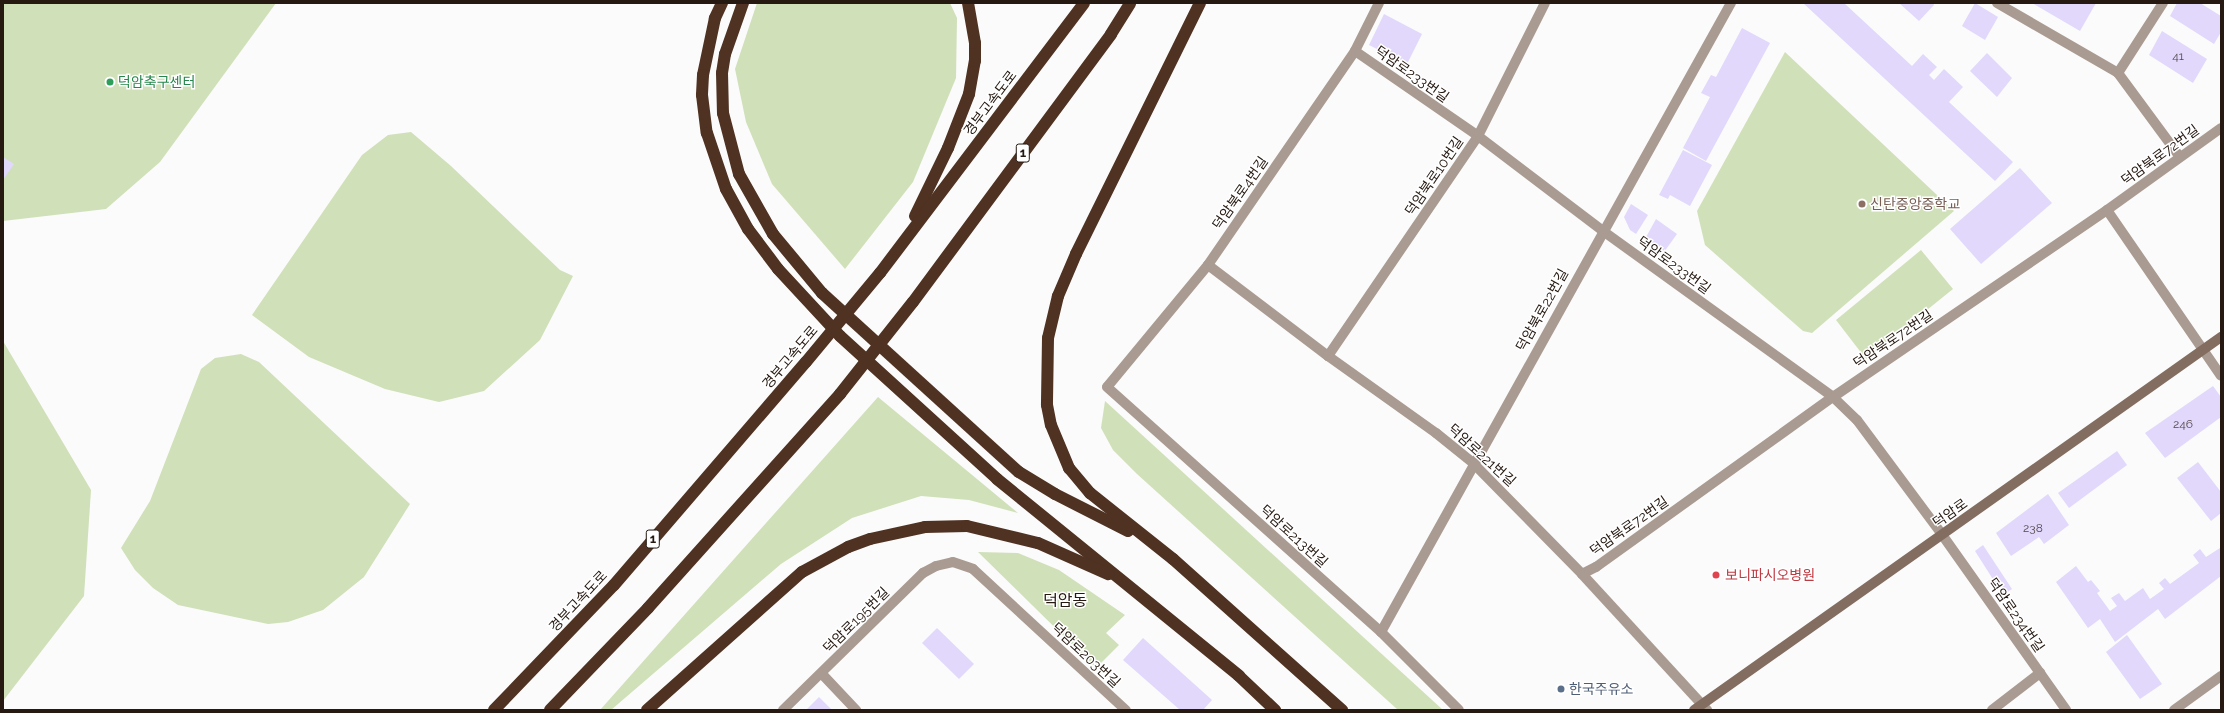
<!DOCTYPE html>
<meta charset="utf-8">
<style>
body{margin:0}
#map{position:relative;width:2224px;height:713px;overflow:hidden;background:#fbfbfb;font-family:Raleway,"Noto Sans KR",sans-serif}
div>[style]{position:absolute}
.green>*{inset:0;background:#d0e0b9}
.building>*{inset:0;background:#e1d8fc}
.street>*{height:10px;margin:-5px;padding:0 5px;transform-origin:5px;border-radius:5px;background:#aa9b92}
.secondary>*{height:10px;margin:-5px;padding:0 5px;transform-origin:5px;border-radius:5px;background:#836d61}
.highway>*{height:12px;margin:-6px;padding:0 6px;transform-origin:6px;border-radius:6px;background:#4f3222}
.highway-bridge>*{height:12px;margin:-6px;padding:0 6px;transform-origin:6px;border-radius:6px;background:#4f3222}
.dots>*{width:11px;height:11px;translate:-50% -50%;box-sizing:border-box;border:2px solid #fff;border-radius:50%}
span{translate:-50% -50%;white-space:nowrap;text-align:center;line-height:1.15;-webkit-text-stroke:3px #fff;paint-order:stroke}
.number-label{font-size:12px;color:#54494c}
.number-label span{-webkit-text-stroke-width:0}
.shield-label span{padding:1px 3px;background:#fff;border:1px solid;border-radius:3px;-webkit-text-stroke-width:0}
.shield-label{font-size:13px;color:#251911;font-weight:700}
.street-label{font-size:14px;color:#251911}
.leisure-label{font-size:14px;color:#27864d}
.left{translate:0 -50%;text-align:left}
.education-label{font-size:14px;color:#785e54}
.health-label{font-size:14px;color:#be3a42}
.service-label{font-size:14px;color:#4e5e75}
.quarter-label{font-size:16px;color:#251911}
.frame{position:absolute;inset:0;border:4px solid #251911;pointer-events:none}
</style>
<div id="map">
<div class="green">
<i style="clip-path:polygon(3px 3px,276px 3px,160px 162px,106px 209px,3px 221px)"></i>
<i style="clip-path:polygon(757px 3px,950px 3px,957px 18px,956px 78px,913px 182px,845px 269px,772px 184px,746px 122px,735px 69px)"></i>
<i style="clip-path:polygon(1785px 52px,1954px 211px,1812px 333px,1803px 331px,1705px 245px,1697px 211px)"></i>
<i style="clip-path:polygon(411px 132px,451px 166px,560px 270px,573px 276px,540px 340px,484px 391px,439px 402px,385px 389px,309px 357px,252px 315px,362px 155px,388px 135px)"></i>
<i style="clip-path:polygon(1921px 250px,1953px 289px,1866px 359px,1836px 320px)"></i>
<i style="clip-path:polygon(3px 341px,91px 490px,84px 596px,3px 701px)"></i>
<i style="clip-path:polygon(241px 354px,259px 362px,410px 504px,364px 577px,323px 610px,288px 622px,268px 624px,178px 605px,153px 588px,135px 570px,121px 548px,150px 501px,201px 369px,215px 358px)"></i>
<i style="clip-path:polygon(878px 397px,1018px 513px,969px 500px,921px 496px,852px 518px,781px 564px,611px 710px,600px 710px)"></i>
<i style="clip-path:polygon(1105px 401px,1443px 710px,1398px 710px,1137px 474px,1113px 450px,1101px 428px)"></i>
<i style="clip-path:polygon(978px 552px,1018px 553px,1059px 570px,1125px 615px,1106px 633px,1119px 645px,1096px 668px)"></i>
</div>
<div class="building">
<i style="clip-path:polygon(1803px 3px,1844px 3px,1912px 66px,1923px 54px,1937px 67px,1929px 75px,1934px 80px,1944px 69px,1963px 87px,1949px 102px,2013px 162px,1995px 181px)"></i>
<i style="clip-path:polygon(1899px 3px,1933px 3px,1934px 5px,1919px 21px)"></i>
<i style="clip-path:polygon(1975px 3px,1998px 17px,1985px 40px,1962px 26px)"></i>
<i style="clip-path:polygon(2032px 3px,2096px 3px,2080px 31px)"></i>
<i style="clip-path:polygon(2177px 3px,2200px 3px,2221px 16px,2221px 32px,2214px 44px,2170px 16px)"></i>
<i style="clip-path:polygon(1384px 14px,1422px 34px,1407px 64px,1369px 45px)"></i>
<i style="clip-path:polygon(1742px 28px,1770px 43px,1706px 161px,1683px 148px,1710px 97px,1701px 93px,1711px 75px,1716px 77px)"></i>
<i style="clip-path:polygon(2162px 31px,2207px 59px,2193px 83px,2149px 55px)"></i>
<i style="clip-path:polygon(1987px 53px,2012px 78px,1997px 97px,1970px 71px)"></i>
<i style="clip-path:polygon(1683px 150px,1712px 165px,1690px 206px,1670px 195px,1668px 199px,1659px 195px)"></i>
<i style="clip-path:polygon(3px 157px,14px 164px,3px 180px)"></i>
<i style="clip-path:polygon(2020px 168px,2052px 203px,1981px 264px,1950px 229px)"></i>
<i style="clip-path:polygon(1631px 204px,1648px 215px,1636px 234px,1630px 230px,1624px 217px)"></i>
<i style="clip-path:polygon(1656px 219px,1677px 234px,1664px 252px,1645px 239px)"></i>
<i style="clip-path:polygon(2213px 386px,2221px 397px,2221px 417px,2165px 458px,2145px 433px)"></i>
<i style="clip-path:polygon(2117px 451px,2127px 465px,2069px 508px,2058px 493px)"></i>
<i style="clip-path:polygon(2198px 462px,2221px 492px,2221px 513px,2211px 521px,2177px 478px)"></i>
<i style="clip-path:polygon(2048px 494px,2069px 525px,2044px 544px,2039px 537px,2011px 556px,1996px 533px)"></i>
<i style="clip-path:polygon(1983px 545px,2012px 589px,2003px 595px,1975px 551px)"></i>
<i style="clip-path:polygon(2220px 548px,2221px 576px,2165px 619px,2158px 609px,2115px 642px,2100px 619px,2088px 628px,2056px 582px,2076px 566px,2088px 582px,2091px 580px,2100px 591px,2097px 593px,2110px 611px,2117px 606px,2111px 598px,2119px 593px,2125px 601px,2143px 588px,2150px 599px,2164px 589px,2159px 583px,2165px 578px,2170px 584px,2199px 563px,2193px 555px,2200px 549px,2206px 557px)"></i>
<i style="clip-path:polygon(937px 628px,974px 664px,959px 679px,922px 643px)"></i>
<i style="clip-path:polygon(2127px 635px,2162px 684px,2140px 699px,2106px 652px)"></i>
<i style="clip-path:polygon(1143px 638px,1212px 700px,1203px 710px,1180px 710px,1123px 660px)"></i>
<i style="clip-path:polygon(819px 697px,832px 710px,806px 710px)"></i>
</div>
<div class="street">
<i style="left:1379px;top:3px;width:54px;rotate:116.6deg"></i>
<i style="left:1355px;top:51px;width:260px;rotate:124.5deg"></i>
<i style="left:1208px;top:265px;width:158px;rotate:129.6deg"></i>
<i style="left:1107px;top:387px;width:368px;rotate:41.8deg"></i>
<i style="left:1381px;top:632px;width:110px;rotate:45deg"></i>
<i style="left:1997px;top:3px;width:140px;rotate:30deg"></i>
<i style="left:2118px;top:73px;width:104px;rotate:53.6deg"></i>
<i style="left:1355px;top:51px;width:150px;rotate:34.6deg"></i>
<i style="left:1478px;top:136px;width:157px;rotate:37.2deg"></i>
<i style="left:1603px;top:231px;width:284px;rotate:35.8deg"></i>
<i style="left:1833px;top:397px;width:33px;rotate:44deg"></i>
<i style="left:1857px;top:420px;width:144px;rotate:53.4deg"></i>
<i style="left:1943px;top:536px;width:213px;rotate:54.7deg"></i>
<i style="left:2118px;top:73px;width:83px;rotate:-57.3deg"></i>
<i style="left:2107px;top:210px;width:201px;rotate:55.5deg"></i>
<i style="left:1208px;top:265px;width:151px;rotate:37.2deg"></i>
<i style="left:1328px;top:356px;width:133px;rotate:35.5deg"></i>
<i style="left:1436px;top:433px;width:48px;rotate:39deg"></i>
<i style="left:1473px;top:463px;width:156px;rotate:45.5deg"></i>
<i style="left:1582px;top:574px;width:185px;rotate:47.4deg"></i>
<i style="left:1328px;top:356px;width:266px;rotate:-55.7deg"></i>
<i style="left:1478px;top:136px;width:149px;rotate:-63.3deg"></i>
<i style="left:1582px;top:574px;width:16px;rotate:-27deg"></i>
<i style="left:1596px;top:567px;width:292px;rotate:-35.7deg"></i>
<i style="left:1833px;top:397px;width:332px;rotate:-34.3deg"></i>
<i style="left:2107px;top:210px;width:140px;rotate:-35.7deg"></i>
<i style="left:1381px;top:632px;width:720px;rotate:-60.91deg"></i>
<i style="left:822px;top:674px;width:50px;rotate:46.6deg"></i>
<i style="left:783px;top:710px;width:196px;rotate:-44.4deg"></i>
<i style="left:923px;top:573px;width:15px;rotate:-28deg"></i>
<i style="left:936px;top:566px;width:17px;rotate:-13deg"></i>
<i style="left:953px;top:562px;width:21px;rotate:19deg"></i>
<i style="left:973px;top:569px;width:208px;rotate:42.7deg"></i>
<i style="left:1992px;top:710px;width:61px;rotate:-37.6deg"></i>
<i style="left:2174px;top:710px;width:58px;rotate:-35.9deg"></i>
</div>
<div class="secondary">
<i style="left:1694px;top:710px;width:646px;rotate:-35.29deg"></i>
</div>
<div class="highway">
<i style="left:722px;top:3px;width:17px;rotate:115deg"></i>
<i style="left:715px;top:18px;width:58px;rotate:101.9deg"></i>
<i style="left:703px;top:75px;width:20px;rotate:93deg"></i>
<i style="left:702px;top:95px;width:38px;rotate:83deg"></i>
<i style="left:707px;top:133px;width:59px;rotate:71.3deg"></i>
<i style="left:726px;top:189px;width:46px;rotate:61.2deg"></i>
<i style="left:748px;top:229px;width:50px;rotate:53.1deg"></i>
<i style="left:778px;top:269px;width:91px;rotate:47.2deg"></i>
<i style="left:840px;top:336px;width:212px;rotate:42.3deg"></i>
<i style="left:997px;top:479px;width:312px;rotate:39.1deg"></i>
<i style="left:1239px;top:676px;width:50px;rotate:43.4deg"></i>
<i style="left:743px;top:3px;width:54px;rotate:109.4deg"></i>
<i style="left:725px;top:54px;width:19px;rotate:99deg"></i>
<i style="left:722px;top:73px;width:40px;rotate:88.6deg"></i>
<i style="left:723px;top:113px;width:63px;rotate:75.3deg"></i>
<i style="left:739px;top:174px;width:69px;rotate:60.5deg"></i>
<i style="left:773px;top:234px;width:77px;rotate:50.3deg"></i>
<i style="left:822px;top:293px;width:266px;rotate:42.3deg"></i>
<i style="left:1019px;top:472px;width:42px;rotate:31.4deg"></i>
<i style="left:1055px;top:494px;width:82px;rotate:26.9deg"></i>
<i style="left:1200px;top:3px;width:280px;rotate:116.3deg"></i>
<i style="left:1076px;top:254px;width:46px;rotate:113.2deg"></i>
<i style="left:1058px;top:296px;width:43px;rotate:103.4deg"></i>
<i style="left:1048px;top:338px;width:67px;rotate:90.9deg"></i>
<i style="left:1047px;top:405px;width:20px;rotate:79deg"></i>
<i style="left:1051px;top:425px;width:47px;rotate:67.3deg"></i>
<i style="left:1069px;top:468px;width:33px;rotate:50deg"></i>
<i style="left:1090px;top:493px;width:106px;rotate:38.5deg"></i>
<i style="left:1173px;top:559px;width:227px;rotate:41.8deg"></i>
<i style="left:915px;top:216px;width:76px;rotate:-64.1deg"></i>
<i style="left:948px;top:148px;width:58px;rotate:-68.7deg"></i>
<i style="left:969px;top:94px;width:34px;rotate:-80deg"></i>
<i style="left:975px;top:61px;width:18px;rotate:-90deg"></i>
<i style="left:975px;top:43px;width:41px;rotate:-99.9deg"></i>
<i style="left:880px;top:273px;width:338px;rotate:-52.9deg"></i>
<i style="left:913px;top:302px;width:333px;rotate:-53.5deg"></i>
<i style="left:1111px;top:34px;width:36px;rotate:-58deg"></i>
<i style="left:494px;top:710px;width:173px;rotate:-46.2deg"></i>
<i style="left:614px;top:585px;width:294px;rotate:-49.3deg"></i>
<i style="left:550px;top:710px;width:141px;rotate:-46.1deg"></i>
<i style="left:648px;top:608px;width:288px;rotate:-48.1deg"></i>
<i style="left:647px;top:710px;width:208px;rotate:-41.7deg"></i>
<i style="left:802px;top:572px;width:52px;rotate:-28.5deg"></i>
<i style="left:848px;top:547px;width:23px;rotate:-20deg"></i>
<i style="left:870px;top:539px;width:56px;rotate:-12.3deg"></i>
<i style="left:925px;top:527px;width:42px;rotate:-1.4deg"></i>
<i style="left:967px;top:526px;width:73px;rotate:13.5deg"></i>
<i style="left:1038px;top:543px;width:77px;rotate:23.9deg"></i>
</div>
<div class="highway-bridge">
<i style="left:806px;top:362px;width:116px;rotate:-50.3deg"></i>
<i style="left:840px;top:394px;width:117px;rotate:-51.6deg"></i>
</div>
<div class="dots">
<i style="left:110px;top:82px;background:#2e9e5b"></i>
<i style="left:1862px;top:204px;background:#8d6e63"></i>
<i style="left:1716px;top:575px;background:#e0444e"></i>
<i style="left:1561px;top:689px;background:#5c6f8a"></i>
</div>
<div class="number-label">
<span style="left:2178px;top:57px">41</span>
<span style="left:2183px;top:425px">246</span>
<span style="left:2033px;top:529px">238</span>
</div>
<div class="shield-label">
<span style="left:1023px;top:153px">1</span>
<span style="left:653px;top:539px">1</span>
</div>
<div class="street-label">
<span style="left:1412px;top:74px;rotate:35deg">덕암로233번길</span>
<span style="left:990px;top:103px;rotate:-53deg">경부고속도로</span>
<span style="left:2160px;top:155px;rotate:-36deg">덕암북로72번길</span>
<span style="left:1434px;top:176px;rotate:-56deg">덕암북로10번길</span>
<span style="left:1240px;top:193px;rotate:-55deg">덕암북로4번길</span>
<span style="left:1674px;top:265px;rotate:36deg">덕암로233번길</span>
<span style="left:1542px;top:310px;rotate:-61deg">덕암북로22번길</span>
<span style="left:1893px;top:339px;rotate:-34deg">덕암북로72번길</span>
<span style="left:790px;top:357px;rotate:-50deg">경부고속도로</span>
<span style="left:1482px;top:455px;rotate:42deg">덕암로221번길</span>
<span style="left:1950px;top:513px;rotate:-35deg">덕암로</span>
<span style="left:1629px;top:526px;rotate:-35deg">덕암북로72번길</span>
<span style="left:1294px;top:536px;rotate:42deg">덕암로213번길</span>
<span style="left:578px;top:601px;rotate:-47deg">경부고속도로</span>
<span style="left:2016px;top:615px;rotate:55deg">덕암로234번길</span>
<span style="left:856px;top:620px;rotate:-45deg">덕암로195번길</span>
<span style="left:1086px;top:655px;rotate:43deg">덕암로203번길</span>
</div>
<div class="leisure-label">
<span class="left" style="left:118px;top:82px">덕암축구센터</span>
</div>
<div class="education-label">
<span class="left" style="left:1870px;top:204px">신탄중앙중학교</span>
</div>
<div class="health-label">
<span class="left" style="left:1725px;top:575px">보니파시오병원</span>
</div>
<div class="service-label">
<span class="left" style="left:1569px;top:689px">한국주유소</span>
</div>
<div class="quarter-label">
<span style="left:1065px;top:601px">덕암동</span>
</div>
<div class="frame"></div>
</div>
